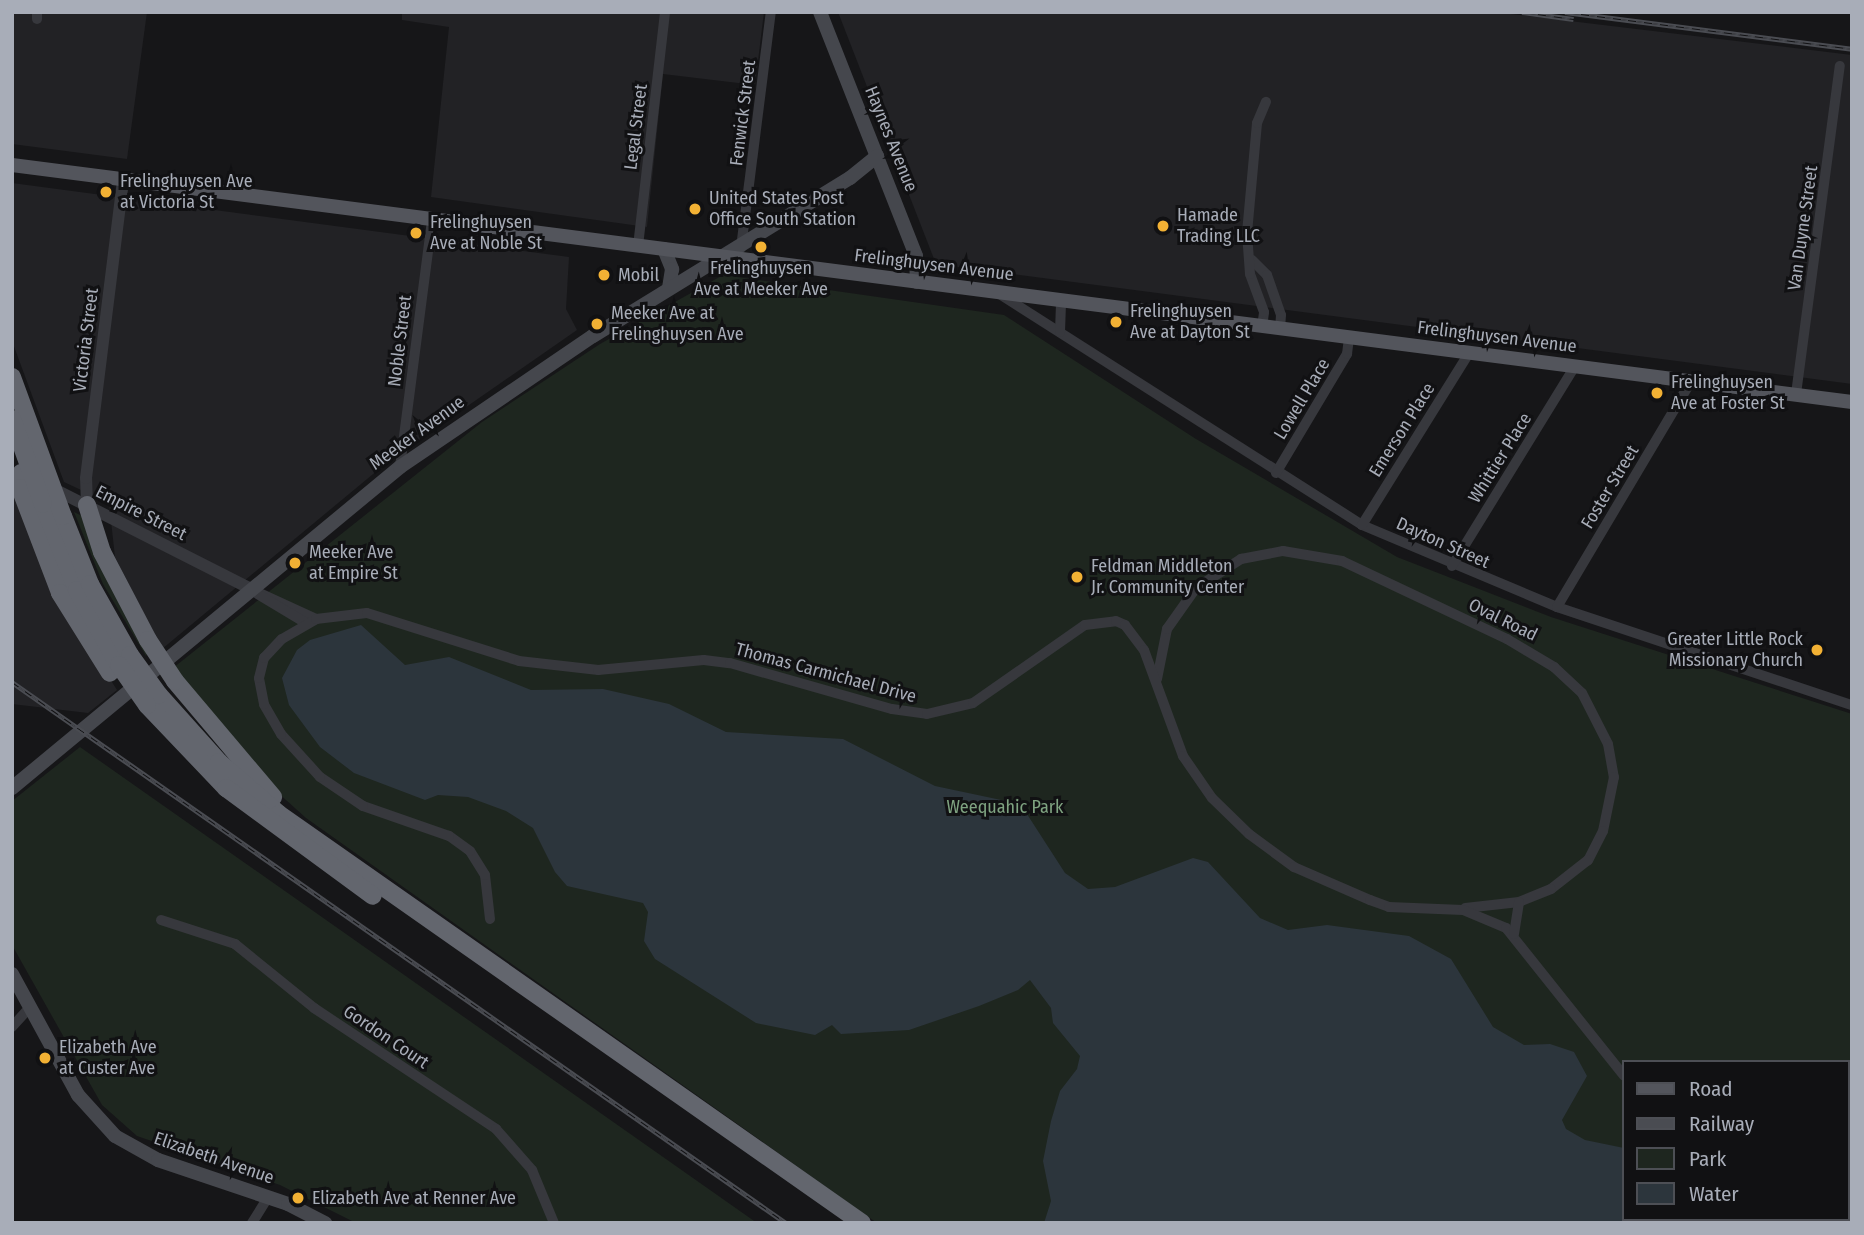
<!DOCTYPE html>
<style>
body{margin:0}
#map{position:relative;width:1864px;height:1235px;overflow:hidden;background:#161618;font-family:"Fira Sans Condensed",sans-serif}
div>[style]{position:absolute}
.built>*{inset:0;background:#222225}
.green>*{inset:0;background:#1e261f}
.water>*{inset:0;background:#2c353c}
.minor>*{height:10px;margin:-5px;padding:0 5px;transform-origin:5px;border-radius:5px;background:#37383d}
.tertiary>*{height:12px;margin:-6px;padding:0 6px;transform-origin:6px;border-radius:6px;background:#37383d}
.secondary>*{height:14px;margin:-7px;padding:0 7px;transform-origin:7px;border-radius:7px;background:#45474d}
.primary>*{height:14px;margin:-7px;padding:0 7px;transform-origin:7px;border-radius:7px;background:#53555c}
.motorway>*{height:18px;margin:-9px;padding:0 9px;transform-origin:9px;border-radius:9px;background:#63666e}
.rail>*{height:5px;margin-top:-2.5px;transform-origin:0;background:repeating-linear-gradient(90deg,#111113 0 8px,#4a4c52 0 16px);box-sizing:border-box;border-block:2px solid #4a4c52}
.motorway-bridge>*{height:18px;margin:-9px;padding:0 9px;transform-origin:9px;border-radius:9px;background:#63666e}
.dots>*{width:19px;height:19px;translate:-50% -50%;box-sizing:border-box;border:4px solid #111113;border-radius:50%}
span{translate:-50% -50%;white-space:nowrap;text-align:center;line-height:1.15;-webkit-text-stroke:6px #111113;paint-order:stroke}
.street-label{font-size:18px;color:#a8adb8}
.poi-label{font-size:18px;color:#a8adb8}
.left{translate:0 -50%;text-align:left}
.right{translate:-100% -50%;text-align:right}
.park-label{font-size:18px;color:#7fa381}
.frame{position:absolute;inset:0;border:14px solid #a8adb8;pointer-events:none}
.legend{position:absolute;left:1622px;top:1060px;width:228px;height:161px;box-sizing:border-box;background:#111113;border:2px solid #4d4f55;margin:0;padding:9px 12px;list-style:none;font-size:21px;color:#a8adb8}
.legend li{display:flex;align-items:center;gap:14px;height:35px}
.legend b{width:35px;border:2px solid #4d4f55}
</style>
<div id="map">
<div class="built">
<i style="clip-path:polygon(12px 12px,147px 12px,127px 159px,12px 144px)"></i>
<i style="clip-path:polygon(402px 12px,764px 12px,755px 85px,663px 74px,647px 227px,431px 197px,449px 27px,402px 20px)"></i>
<i style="clip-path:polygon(838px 12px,1495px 12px,1852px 55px,1852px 384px,936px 264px)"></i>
<i style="clip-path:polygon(12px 183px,569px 257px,566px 309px,577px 330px,390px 460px,162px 649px,115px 557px,109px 503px,64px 482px,12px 341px)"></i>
<i style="clip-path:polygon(12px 468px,62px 603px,117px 690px,88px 713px,12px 704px)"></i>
</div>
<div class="green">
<i style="clip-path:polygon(evenodd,723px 275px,1004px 315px,1196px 439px,1397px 557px,1551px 617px,1852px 714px,1852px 1223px,877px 1223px,306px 818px,266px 782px,173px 668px,482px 422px,600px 344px,723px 275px,1624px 1062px,1848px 1062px,1848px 1219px,1624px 1219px,1624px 1062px)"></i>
<i style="clip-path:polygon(74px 512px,84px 517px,149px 650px,146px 656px,103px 584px)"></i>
<i style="clip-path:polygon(80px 747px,757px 1223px,356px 1223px,280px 1185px,137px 1136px,102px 1105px,12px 945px,12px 801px)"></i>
</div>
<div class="water">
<i style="clip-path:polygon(361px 625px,405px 665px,449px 657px,531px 690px,603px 689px,669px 704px,726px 732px,843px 739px,935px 786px,1006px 801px,1025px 811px,1065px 873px,1088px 889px,1115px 887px,1193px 858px,1208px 862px,1260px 918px,1288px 930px,1327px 925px,1409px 936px,1451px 959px,1493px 1027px,1524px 1045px,1550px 1044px,1574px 1052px,1587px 1076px,1562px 1120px,1566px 1129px,1585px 1140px,1624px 1148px,1624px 1219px,1747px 1223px,1044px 1223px,1051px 1201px,1043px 1161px,1051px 1121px,1060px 1091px,1077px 1069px,1080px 1056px,1053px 1023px,1051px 1008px,1030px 980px,1018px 990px,979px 1006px,909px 1030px,841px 1034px,832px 1025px,815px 1035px,756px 1023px,655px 959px,644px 941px,648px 912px,643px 903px,567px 886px,555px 872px,533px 828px,506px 811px,468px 797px,438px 795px,425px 800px,354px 773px,320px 747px,289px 705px,282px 678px,297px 650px,310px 640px)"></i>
</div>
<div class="minor">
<i style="left:37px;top:19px;width:7px;rotate:-90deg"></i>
<i style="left:638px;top:246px;width:236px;rotate:-83.4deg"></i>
<i style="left:741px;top:248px;width:238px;rotate:-82.8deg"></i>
<i style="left:1252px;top:260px;width:21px;rotate:45deg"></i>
<i style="left:1267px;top:275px;width:42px;rotate:70.7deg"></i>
<i style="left:1281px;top:315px;width:14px;rotate:94deg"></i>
<i style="left:998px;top:293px;width:432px;rotate:32.5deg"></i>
<i style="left:1362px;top:525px;width:212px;rotate:22.8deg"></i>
<i style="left:1557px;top:607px;width:311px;rotate:18.4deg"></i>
<i style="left:1262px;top:327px;width:15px;rotate:-82deg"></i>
<i style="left:1264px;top:312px;width:40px;rotate:-110.2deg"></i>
<i style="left:1250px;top:274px;width:41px;rotate:-94.2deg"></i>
<i style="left:1247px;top:233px;width:110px;rotate:-84.8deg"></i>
<i style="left:1257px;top:123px;width:23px;rotate:-67deg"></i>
<i style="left:1060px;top:332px;width:32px;rotate:-88deg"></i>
<i style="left:1796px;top:394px;width:331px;rotate:-82.4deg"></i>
<i style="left:400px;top:467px;width:250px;rotate:-82.6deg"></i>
<i style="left:1276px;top:473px;width:139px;rotate:-59.2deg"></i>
<i style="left:1347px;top:354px;width:16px;rotate:-83deg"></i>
<i style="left:1362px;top:525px;width:203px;rotate:-58.1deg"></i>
<i style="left:1452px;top:566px;width:235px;rotate:-58.4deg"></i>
<i style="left:253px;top:590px;width:69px;rotate:24.7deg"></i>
<i style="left:256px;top:593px;width:58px;rotate:31deg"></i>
<i style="left:1557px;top:607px;width:261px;rotate:-59.3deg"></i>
<i style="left:1157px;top:679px;width:51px;rotate:-78.7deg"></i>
<i style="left:1167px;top:629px;width:50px;rotate:-54.7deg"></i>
<i style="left:1196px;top:588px;width:54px;rotate:-32.8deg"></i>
<i style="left:1241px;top:559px;width:43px;rotate:-10.8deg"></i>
<i style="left:1283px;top:551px;width:60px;rotate:9.6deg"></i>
<i style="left:1342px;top:561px;width:183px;rotate:25.3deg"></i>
<i style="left:1507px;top:639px;width:55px;rotate:30.8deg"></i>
<i style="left:1554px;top:667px;width:38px;rotate:43deg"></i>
<i style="left:1582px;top:693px;width:57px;rotate:63deg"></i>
<i style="left:1608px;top:744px;width:34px;rotate:80deg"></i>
<i style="left:1614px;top:777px;width:55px;rotate:101.5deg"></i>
<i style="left:1603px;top:831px;width:33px;rotate:117deg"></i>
<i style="left:1588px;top:860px;width:47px;rotate:141.9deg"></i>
<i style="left:1551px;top:889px;width:35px;rotate:158deg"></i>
<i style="left:1519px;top:902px;width:54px;rotate:173.7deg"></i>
<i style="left:490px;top:919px;width:44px;rotate:-96.5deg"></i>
<i style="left:485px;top:875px;width:28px;rotate:-122deg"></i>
<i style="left:470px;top:851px;width:26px;rotate:-144deg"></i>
<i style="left:449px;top:836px;width:91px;rotate:-160.8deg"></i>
<i style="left:363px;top:806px;width:52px;rotate:-146deg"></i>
<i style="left:320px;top:777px;width:58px;rotate:-132.2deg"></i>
<i style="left:281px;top:734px;width:34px;rotate:-120deg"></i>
<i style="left:264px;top:704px;width:26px;rotate:-101deg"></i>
<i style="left:259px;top:678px;width:21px;rotate:-76deg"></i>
<i style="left:264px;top:658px;width:26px;rotate:-47deg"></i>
<i style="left:282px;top:639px;width:39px;rotate:-30deg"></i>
<i style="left:316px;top:619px;width:51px;rotate:-6.7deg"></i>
<i style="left:367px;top:613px;width:159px;rotate:17.5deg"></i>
<i style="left:519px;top:661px;width:80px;rotate:6.5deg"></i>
<i style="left:598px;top:670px;width:106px;rotate:-5.4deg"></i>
<i style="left:704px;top:660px;width:26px;rotate:7deg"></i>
<i style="left:730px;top:663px;width:168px;rotate:15.9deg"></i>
<i style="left:892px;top:709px;width:35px;rotate:8deg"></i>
<i style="left:927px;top:714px;width:47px;rotate:-13.4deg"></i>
<i style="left:973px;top:703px;width:136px;rotate:-34.9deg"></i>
<i style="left:1085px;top:625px;width:31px;rotate:-7deg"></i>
<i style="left:1116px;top:621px;width:10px;rotate:24deg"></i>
<i style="left:1125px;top:625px;width:31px;rotate:53deg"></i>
<i style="left:1144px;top:650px;width:113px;rotate:69.8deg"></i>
<i style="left:1183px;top:756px;width:51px;rotate:55.4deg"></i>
<i style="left:1212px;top:798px;width:52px;rotate:44.2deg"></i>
<i style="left:1249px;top:834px;width:56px;rotate:36.3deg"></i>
<i style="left:1294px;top:867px;width:83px;rotate:23.5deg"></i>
<i style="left:1370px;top:900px;width:20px;rotate:20deg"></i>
<i style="left:1389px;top:907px;width:74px;rotate:2.3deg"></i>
<i style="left:1463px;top:910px;width:47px;rotate:22.7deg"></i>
<i style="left:1506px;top:928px;width:189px;rotate:51.4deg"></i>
<i style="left:161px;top:920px;width:78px;rotate:18deg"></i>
<i style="left:235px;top:944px;width:102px;rotate:39deg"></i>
<i style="left:314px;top:1008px;width:219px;rotate:33.6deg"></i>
<i style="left:496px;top:1129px;width:55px;rotate:48.7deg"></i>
<i style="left:532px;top:1170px;width:57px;rotate:67.5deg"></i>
<i style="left:1514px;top:934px;width:32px;rotate:-81deg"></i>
<i style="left:12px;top:1027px;width:27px;rotate:-48deg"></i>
<i style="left:1762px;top:1219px;width:4px;rotate:76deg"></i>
<i style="left:252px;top:1223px;width:31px;rotate:-58deg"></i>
</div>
<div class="tertiary">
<i style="left:50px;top:487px;width:228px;rotate:26.9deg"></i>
<i style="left:87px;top:505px;width:27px;rotate:-92deg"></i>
<i style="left:86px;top:478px;width:301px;rotate:-82.9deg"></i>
</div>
<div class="secondary">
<i style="left:820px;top:12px;width:262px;rotate:68.5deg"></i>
<i style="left:916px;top:256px;width:26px;rotate:88deg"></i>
<i style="left:664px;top:249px;width:22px;rotate:68deg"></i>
<i style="left:672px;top:269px;width:18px;rotate:99deg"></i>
<i style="left:12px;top:788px;width:504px;rotate:-39.6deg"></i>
<i style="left:400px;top:467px;width:233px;rotate:-34.2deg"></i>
<i style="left:593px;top:336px;width:302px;rotate:-31.6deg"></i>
<i style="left:850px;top:178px;width:35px;rotate:-39deg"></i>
<i style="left:12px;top:974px;width:138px;rotate:61.4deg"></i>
<i style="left:78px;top:1095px;width:55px;rotate:47.9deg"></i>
<i style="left:115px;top:1136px;width:49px;rotate:29.2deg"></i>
<i style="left:158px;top:1160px;width:137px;rotate:18.7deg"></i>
<i style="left:288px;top:1204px;width:42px;rotate:27.2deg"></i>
</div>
<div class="primary">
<i style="left:12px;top:165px;width:1855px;rotate:7.34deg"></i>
</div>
<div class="motorway">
<i style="left:21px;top:473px;width:15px;rotate:94deg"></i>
<i style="left:20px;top:488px;width:112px;rotate:69.1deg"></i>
<i style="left:60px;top:593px;width:94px;rotate:58deg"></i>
<i style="left:43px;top:504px;width:92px;rotate:68.4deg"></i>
<i style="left:77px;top:590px;width:86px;rotate:60.8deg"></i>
<i style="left:87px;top:505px;width:49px;rotate:72.3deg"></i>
<i style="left:102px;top:552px;width:99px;rotate:62.4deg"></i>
<i style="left:63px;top:516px;width:73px;rotate:68.3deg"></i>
<i style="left:90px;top:584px;width:81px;rotate:60.6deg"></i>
<i style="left:175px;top:681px;width:152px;rotate:49.8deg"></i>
<i style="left:159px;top:695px;width:90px;rotate:48.2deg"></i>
<i style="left:219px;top:762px;width:79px;rotate:40.9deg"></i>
<i style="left:279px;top:814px;width:712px;rotate:35.05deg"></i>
<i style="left:147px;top:705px;width:115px;rotate:46.4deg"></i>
<i style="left:226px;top:788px;width:182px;rotate:36.3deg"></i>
</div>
<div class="rail">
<i style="left:1522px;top:12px;width:52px;rotate:7.7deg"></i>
<i style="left:1565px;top:12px;width:289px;rotate:7.3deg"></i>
<i style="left:12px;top:682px;width:944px;rotate:34.95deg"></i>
</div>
<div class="motorway-bridge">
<i style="left:12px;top:377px;width:148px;rotate:69.9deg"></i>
<i style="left:12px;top:419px;width:90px;rotate:70deg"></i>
<i style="left:148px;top:640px;width:49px;rotate:56.6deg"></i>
<i style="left:130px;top:655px;width:49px;rotate:54.1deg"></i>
<i style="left:119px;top:665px;width:49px;rotate:55deg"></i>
</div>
<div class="dots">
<i style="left:106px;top:192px;background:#f2b134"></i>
<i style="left:695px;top:209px;background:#f2b134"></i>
<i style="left:1163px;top:226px;background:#f2b134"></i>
<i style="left:416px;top:233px;background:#f2b134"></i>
<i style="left:761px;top:247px;background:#f2b134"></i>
<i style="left:604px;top:275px;background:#f2b134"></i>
<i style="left:1116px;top:322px;background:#f2b134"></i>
<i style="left:597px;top:324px;background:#f2b134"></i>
<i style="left:1657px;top:393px;background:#f2b134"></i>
<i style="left:295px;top:563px;background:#f2b134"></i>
<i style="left:1077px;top:577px;background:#f2b134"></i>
<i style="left:1817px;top:650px;background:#f2b134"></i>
<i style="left:45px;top:1058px;background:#f2b134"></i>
<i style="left:298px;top:1198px;background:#f2b134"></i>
</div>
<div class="street-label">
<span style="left:743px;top:113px;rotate:-83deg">Fenwick Street</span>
<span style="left:636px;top:127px;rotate:-83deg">Legal Street</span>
<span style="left:891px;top:139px;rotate:68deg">Haynes Avenue</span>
<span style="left:1803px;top:228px;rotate:-82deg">Van Duyne Street</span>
<span style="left:934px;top:265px;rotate:7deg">Frelinghuysen Avenue</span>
<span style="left:1497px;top:337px;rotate:7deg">Frelinghuysen Avenue</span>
<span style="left:86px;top:340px;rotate:-83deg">Victoria Street</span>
<span style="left:400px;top:341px;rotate:-83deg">Noble Street</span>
<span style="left:1302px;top:399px;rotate:-59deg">Lowell Place</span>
<span style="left:1402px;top:430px;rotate:-58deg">Emerson Place</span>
<span style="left:417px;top:433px;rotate:-36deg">Meeker Avenue</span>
<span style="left:1500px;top:458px;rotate:-58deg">Whittier Place</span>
<span style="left:1610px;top:487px;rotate:-59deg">Foster Street</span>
<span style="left:141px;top:513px;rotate:27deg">Empire Street</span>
<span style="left:1443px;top:543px;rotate:24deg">Dayton Street</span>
<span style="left:1503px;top:620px;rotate:26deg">Oval Road</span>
<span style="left:826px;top:673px;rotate:15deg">Thomas Carmichael Drive</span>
<span style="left:386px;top:1037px;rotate:34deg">Gordon Court</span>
<span style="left:214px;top:1158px;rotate:19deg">Elizabeth Avenue</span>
</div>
<div class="poi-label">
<span class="left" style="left:120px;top:192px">Frelinghuysen Ave<br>at Victoria St</span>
<span class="left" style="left:709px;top:209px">United States Post<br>Office South Station</span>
<span class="left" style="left:1177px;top:226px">Hamade<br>Trading LLC</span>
<span class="left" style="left:430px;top:233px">Frelinghuysen<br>Ave at Noble St</span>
<span style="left:761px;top:279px">Frelinghuysen<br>Ave at Meeker Ave</span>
<span class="left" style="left:618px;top:275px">Mobil</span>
<span class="left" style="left:1130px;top:322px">Frelinghuysen<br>Ave at Dayton St</span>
<span class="left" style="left:611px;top:324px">Meeker Ave at<br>Frelinghuysen Ave</span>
<span class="left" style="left:1671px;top:393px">Frelinghuysen<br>Ave at Foster St</span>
<span class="left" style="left:309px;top:563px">Meeker Ave<br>at Empire St</span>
<span class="left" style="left:1091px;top:577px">Feldman Middleton<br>Jr. Community Center</span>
<span class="right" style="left:1803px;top:650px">Greater Little Rock<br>Missionary Church</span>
<span class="left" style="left:59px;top:1058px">Elizabeth Ave<br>at Custer Ave</span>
<span class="left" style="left:312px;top:1198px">Elizabeth Ave at Renner Ave</span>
</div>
<div class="park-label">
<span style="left:1005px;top:807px">Weequahic Park</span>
</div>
<div class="frame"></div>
<ul class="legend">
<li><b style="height:9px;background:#53555c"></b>Road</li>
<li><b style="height:9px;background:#4a4c52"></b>Railway</li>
<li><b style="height:19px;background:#1e261f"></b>Park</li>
<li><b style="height:19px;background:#2c353c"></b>Water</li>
</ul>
</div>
